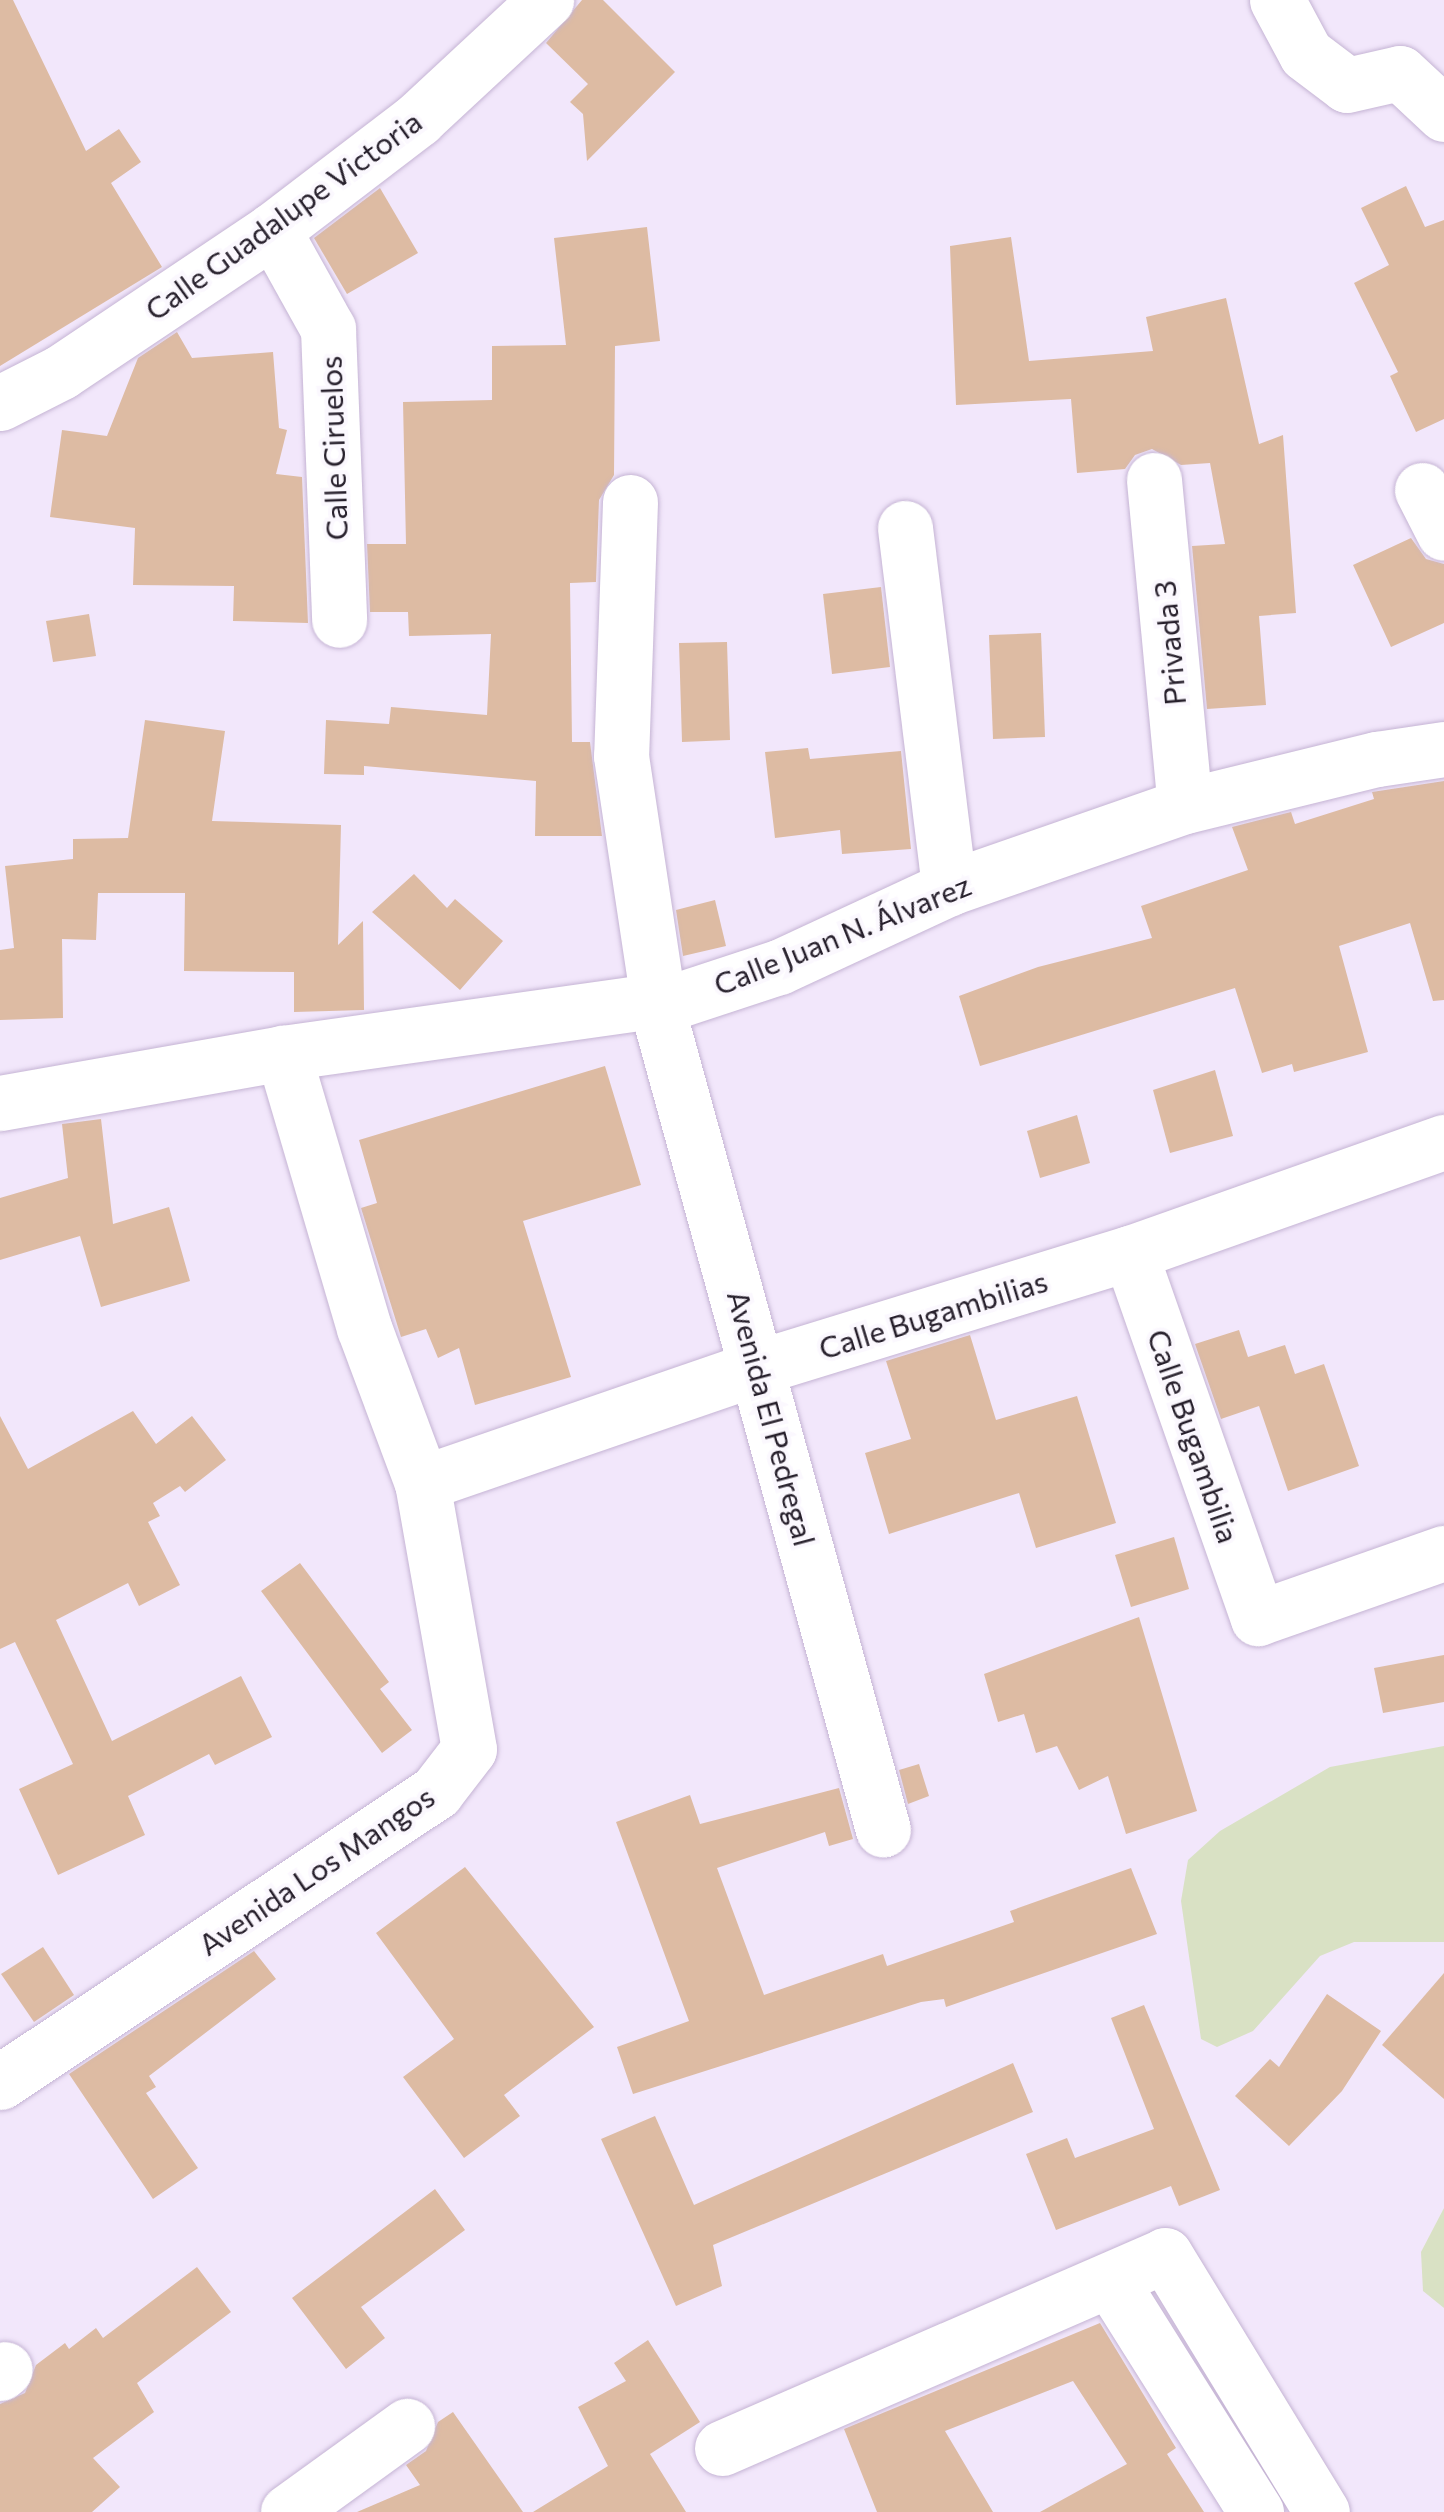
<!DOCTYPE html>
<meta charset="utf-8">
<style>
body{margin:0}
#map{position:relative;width:1444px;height:2512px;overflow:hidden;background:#f2e7fb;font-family:Commissioner,sans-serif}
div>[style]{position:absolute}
.green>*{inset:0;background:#d9e1c4}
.building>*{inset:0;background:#ddbba3}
.roads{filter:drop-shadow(0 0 2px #c5b4d4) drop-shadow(0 0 2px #c5b4d4)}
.minor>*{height:55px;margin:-27.5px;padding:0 27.5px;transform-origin:27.5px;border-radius:27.5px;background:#fff}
span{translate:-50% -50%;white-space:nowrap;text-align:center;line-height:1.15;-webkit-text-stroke:8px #fbf8fe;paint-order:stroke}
.street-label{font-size:30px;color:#27202c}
</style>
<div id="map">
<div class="green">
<i style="clip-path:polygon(1444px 1746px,1444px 1942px,1354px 1942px,1320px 1956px,1253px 2031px,1217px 2047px,1201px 2039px,1181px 1901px,1188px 1860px,1220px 1831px,1330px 1767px)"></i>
<i style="clip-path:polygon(1444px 2208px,1444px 2308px,1423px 2291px,1421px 2252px)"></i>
</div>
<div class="building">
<i style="clip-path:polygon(0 0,13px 0,86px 151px,119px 129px,141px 162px,111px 183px,162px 267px,0 366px)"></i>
<i style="clip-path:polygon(582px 0,603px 0,675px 72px,587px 161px,583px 114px,570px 102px,588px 84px,546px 43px)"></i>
<i style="clip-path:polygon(1406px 186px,1425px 227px,1444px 220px,1444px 419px,1416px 432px,1390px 376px,1398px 372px,1354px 283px,1389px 265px,1361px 208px)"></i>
<i style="clip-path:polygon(380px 188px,418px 253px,347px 294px,314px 238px)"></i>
<i style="clip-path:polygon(647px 227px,660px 341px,615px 346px,614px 475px,599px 500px,596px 582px,570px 583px,572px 742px,590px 742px,602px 836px,535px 836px,536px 781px,364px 766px,364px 775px,324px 774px,326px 720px,389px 724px,391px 707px,487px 715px,491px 634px,409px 636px,408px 612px,370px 612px,367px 544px,406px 544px,403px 402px,492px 400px,492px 346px,566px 345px,554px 238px)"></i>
<i style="clip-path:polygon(1011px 237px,1029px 361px,1153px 351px,1146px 317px,1226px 298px,1259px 444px,1283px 435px,1296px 613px,1259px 616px,1266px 705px,1207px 709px,1192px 546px,1225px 544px,1210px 463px,1181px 465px,1152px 449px,1135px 455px,1125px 469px,1077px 473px,1071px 399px,956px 405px,950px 246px)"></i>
<i style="clip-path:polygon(177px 332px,192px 358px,273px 352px,279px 428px,287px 430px,276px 474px,302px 477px,308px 623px,233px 621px,234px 586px,133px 585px,135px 528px,50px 517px,62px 430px,107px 436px,138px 358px)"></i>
<i style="clip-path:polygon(1411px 538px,1426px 559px,1444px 564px,1444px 623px,1391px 647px,1353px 565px)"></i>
<i style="clip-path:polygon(881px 587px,890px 667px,832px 674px,823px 594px)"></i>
<i style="clip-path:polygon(89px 614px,96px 656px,53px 662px,46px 621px)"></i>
<i style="clip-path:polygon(1041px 633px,1045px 737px,993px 739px,989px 635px)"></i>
<i style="clip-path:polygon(727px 642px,730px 740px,682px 742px,679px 643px)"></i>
<i style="clip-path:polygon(145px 720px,225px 731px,212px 821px,341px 825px,338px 945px,363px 921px,364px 1010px,294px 1012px,294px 972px,184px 971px,185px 893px,98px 893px,96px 940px,62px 939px,63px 1018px,0 1020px,0 950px,14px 948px,5px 866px,73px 859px,73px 839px,128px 838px)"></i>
<i style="clip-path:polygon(808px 748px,810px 759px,901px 751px,911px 849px,842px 854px,840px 830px,775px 838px,765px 752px)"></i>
<i style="clip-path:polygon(1444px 781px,1444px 1000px,1433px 1001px,1410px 923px,1339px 946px,1368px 1052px,1294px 1072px,1292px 1064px,1262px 1073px,1235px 988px,980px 1066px,959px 996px,1038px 967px,1152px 938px,1141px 906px,1248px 870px,1232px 827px,1291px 812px,1295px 824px,1374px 799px,1372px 792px)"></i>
<i style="clip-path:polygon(414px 874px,447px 908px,455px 899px,503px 941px,460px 990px,372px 912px)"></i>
<i style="clip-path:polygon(715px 900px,726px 946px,683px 956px,676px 910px)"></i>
<i style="clip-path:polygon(605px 1066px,641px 1185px,523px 1221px,571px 1377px,475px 1405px,459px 1348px,438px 1358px,426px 1329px,401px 1337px,361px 1208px,377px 1203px,359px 1140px)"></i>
<i style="clip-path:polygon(1215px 1070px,1233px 1136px,1170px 1153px,1153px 1090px)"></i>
<i style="clip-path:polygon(1077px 1115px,1090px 1163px,1040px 1178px,1027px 1131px)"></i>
<i style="clip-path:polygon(101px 1119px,113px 1224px,169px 1207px,190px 1281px,101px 1307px,80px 1236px,0 1260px,0 1198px,68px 1178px,62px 1124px)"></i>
<i style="clip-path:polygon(1239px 1330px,1248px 1357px,1285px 1345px,1295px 1374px,1324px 1364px,1359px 1466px,1288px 1491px,1259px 1406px,1221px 1419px,1195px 1344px)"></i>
<i style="clip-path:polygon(970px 1335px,996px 1420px,1077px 1396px,1116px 1523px,1036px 1548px,1019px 1493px,889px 1534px,865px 1453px,911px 1439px,886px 1361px)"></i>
<i style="clip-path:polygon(133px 1411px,156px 1444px,192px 1416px,226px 1460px,185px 1492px,180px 1486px,153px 1503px,160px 1516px,148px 1522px,180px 1585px,139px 1606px,128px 1583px,56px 1620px,112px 1741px,241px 1676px,272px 1737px,215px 1765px,209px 1754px,128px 1796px,145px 1835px,58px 1875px,19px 1789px,73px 1764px,15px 1642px,0 1649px,0 1416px,28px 1469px)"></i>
<i style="clip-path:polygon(1174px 1537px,1189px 1589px,1131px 1607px,1115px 1555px)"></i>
<i style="clip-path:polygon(300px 1563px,389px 1682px,380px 1689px,412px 1730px,382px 1753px,261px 1591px)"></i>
<i style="clip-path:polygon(1139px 1617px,1197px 1811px,1126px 1834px,1108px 1776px,1079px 1790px,1057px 1746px,1036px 1753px,1024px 1714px,998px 1722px,984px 1674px)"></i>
<i style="clip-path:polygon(1444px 1655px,1444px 1702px,1383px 1713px,1374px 1668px)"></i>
<i style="clip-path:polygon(919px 1764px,929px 1796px,908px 1804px,899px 1770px)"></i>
<i style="clip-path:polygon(839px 1788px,853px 1839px,829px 1846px,825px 1832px,717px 1868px,764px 1995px,883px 1954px,887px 1966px,971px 1937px,1014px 1922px,1010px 1911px,1131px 1868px,1157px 1934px,946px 2007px,944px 1999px,921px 2002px,633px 2094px,617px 2047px,689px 2021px,616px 1822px,690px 1795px,700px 1824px)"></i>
<i style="clip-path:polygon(465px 1867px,594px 2027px,504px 2095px,520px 2116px,464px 2158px,403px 2077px,454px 2039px,376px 1933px)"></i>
<i style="clip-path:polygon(43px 1947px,74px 1995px,34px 2022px,1px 1974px)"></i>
<i style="clip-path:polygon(254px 1951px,276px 1979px,149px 2076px,156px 2087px,146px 2093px,198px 2168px,153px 2199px,69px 2074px)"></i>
<i style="clip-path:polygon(1444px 1973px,1444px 2099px,1382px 2045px)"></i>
<i style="clip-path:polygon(1327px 1994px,1381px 2031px,1342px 2091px,1289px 2146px,1235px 2096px,1270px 2059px,1279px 2067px)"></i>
<i style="clip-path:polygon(1144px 2005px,1220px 2190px,1179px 2206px,1171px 2186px,1056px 2230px,1026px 2154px,1067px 2138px,1075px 2158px,1154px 2129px,1111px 2018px)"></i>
<i style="clip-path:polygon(1013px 2063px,1033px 2112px,713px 2245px,722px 2286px,676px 2306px,601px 2139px,655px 2116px,694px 2205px)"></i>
<i style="clip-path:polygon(435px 2189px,465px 2230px,361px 2307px,385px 2338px,346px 2369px,292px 2298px)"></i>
<i style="clip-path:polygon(197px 2267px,231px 2312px,137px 2383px,154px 2412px,93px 2458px,120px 2487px,92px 2512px,0 2512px,0 2404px,25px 2393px,36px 2365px,65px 2343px,69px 2349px,96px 2328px,103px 2338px)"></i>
<i style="clip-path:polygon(1100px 2323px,1176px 2448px,1167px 2454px,1204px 2512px,1040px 2512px,1127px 2464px,1073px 2381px,945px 2431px,993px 2512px,877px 2512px,844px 2429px)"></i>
<i style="clip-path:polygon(648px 2340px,700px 2422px,650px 2454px,686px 2512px,533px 2512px,608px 2466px,578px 2407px,626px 2381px,614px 2363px)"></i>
<i style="clip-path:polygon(453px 2412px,523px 2512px,357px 2512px,420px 2485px,406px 2465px,426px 2451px,438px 2422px)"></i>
</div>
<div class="roads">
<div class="minor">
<i style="left:1277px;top:0;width:61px;rotate:61.8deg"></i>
<i style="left:1306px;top:54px;width:51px;rotate:37.1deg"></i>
<i style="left:1347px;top:85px;width:54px;rotate:-12.8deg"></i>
<i style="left:1400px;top:73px;width:60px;rotate:43deg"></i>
<i style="left:273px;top:230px;width:113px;rotate:60.9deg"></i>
<i style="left:328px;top:329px;width:291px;rotate:87.8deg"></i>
<i style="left:0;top:403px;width:68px;rotate:-26.9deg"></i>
<i style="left:61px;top:372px;width:255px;rotate:-33.8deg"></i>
<i style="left:273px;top:230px;width:183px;rotate:-37.4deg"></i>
<i style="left:418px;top:119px;width:175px;rotate:-42.9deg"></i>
<i style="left:1154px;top:480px;width:327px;rotate:84.6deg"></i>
<i style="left:1422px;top:490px;width:48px;rotate:62.9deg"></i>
<i style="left:630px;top:502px;width:254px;rotate:92deg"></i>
<i style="left:621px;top:756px;width:247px;rotate:81.4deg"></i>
<i style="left:905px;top:528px;width:363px;rotate:83deg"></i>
<i style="left:657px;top:1007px;width:853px;rotate:74.64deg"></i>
<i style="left:0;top:1103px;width:287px;rotate:-10deg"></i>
<i style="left:283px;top:1053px;width:379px;rotate:-8deg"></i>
<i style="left:658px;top:1000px;width:7px;rotate:98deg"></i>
<i style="left:657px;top:1007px;width:128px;rotate:-18.2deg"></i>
<i style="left:779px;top:967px;width:187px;rotate:-24.9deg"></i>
<i style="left:949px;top:888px;width:250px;rotate:-19.2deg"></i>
<i style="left:1185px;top:806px;width:198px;rotate:-13.8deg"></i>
<i style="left:1377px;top:759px;width:68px;rotate:-8.5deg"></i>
<i style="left:1130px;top:1253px;width:387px;rotate:70.7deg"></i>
<i style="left:1258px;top:1618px;width:197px;rotate:-19.3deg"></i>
<i style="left:422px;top:1483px;width:356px;rotate:-19deg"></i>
<i style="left:759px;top:1367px;width:388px;rotate:-17.1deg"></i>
<i style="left:1130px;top:1253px;width:333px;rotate:-19.5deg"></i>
<i style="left:0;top:2082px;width:524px;rotate:-33.63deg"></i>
<i style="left:436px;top:1792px;width:54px;rotate:-52.5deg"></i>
<i style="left:469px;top:1749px;width:270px;rotate:-100deg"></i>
<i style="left:422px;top:1483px;width:165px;rotate:-110.5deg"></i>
<i style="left:364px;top:1328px;width:287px;rotate:-106.4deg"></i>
<i style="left:1110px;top:2280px;width:274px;rotate:57.8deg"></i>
<i style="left:0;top:2373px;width:6px;rotate:-39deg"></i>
<i style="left:722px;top:2448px;width:483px;rotate:-23.5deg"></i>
<i style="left:1165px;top:2255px;width:301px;rotate:58.6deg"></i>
<i style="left:288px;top:2512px;width:147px;rotate:-35.9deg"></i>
</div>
</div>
<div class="street-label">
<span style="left:283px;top:215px;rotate:-36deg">Calle Guadalupe Victoria</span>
<span style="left:333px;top:448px;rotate:-92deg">Calle Ciruelos</span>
<span style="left:1169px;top:643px;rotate:-95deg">Privada 3</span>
<span style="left:842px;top:934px;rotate:-22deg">Calle Juan N. Álvarez</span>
<span style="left:933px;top:1314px;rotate:-17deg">Calle Bugambilias</span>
<span style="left:772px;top:1418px;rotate:75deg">Avenida El Pedregal</span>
<span style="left:1194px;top:1436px;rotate:71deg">Calle Bugambilia</span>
<span style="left:316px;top:1870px;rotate:-34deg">Avenida Los Mangos</span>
</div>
</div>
